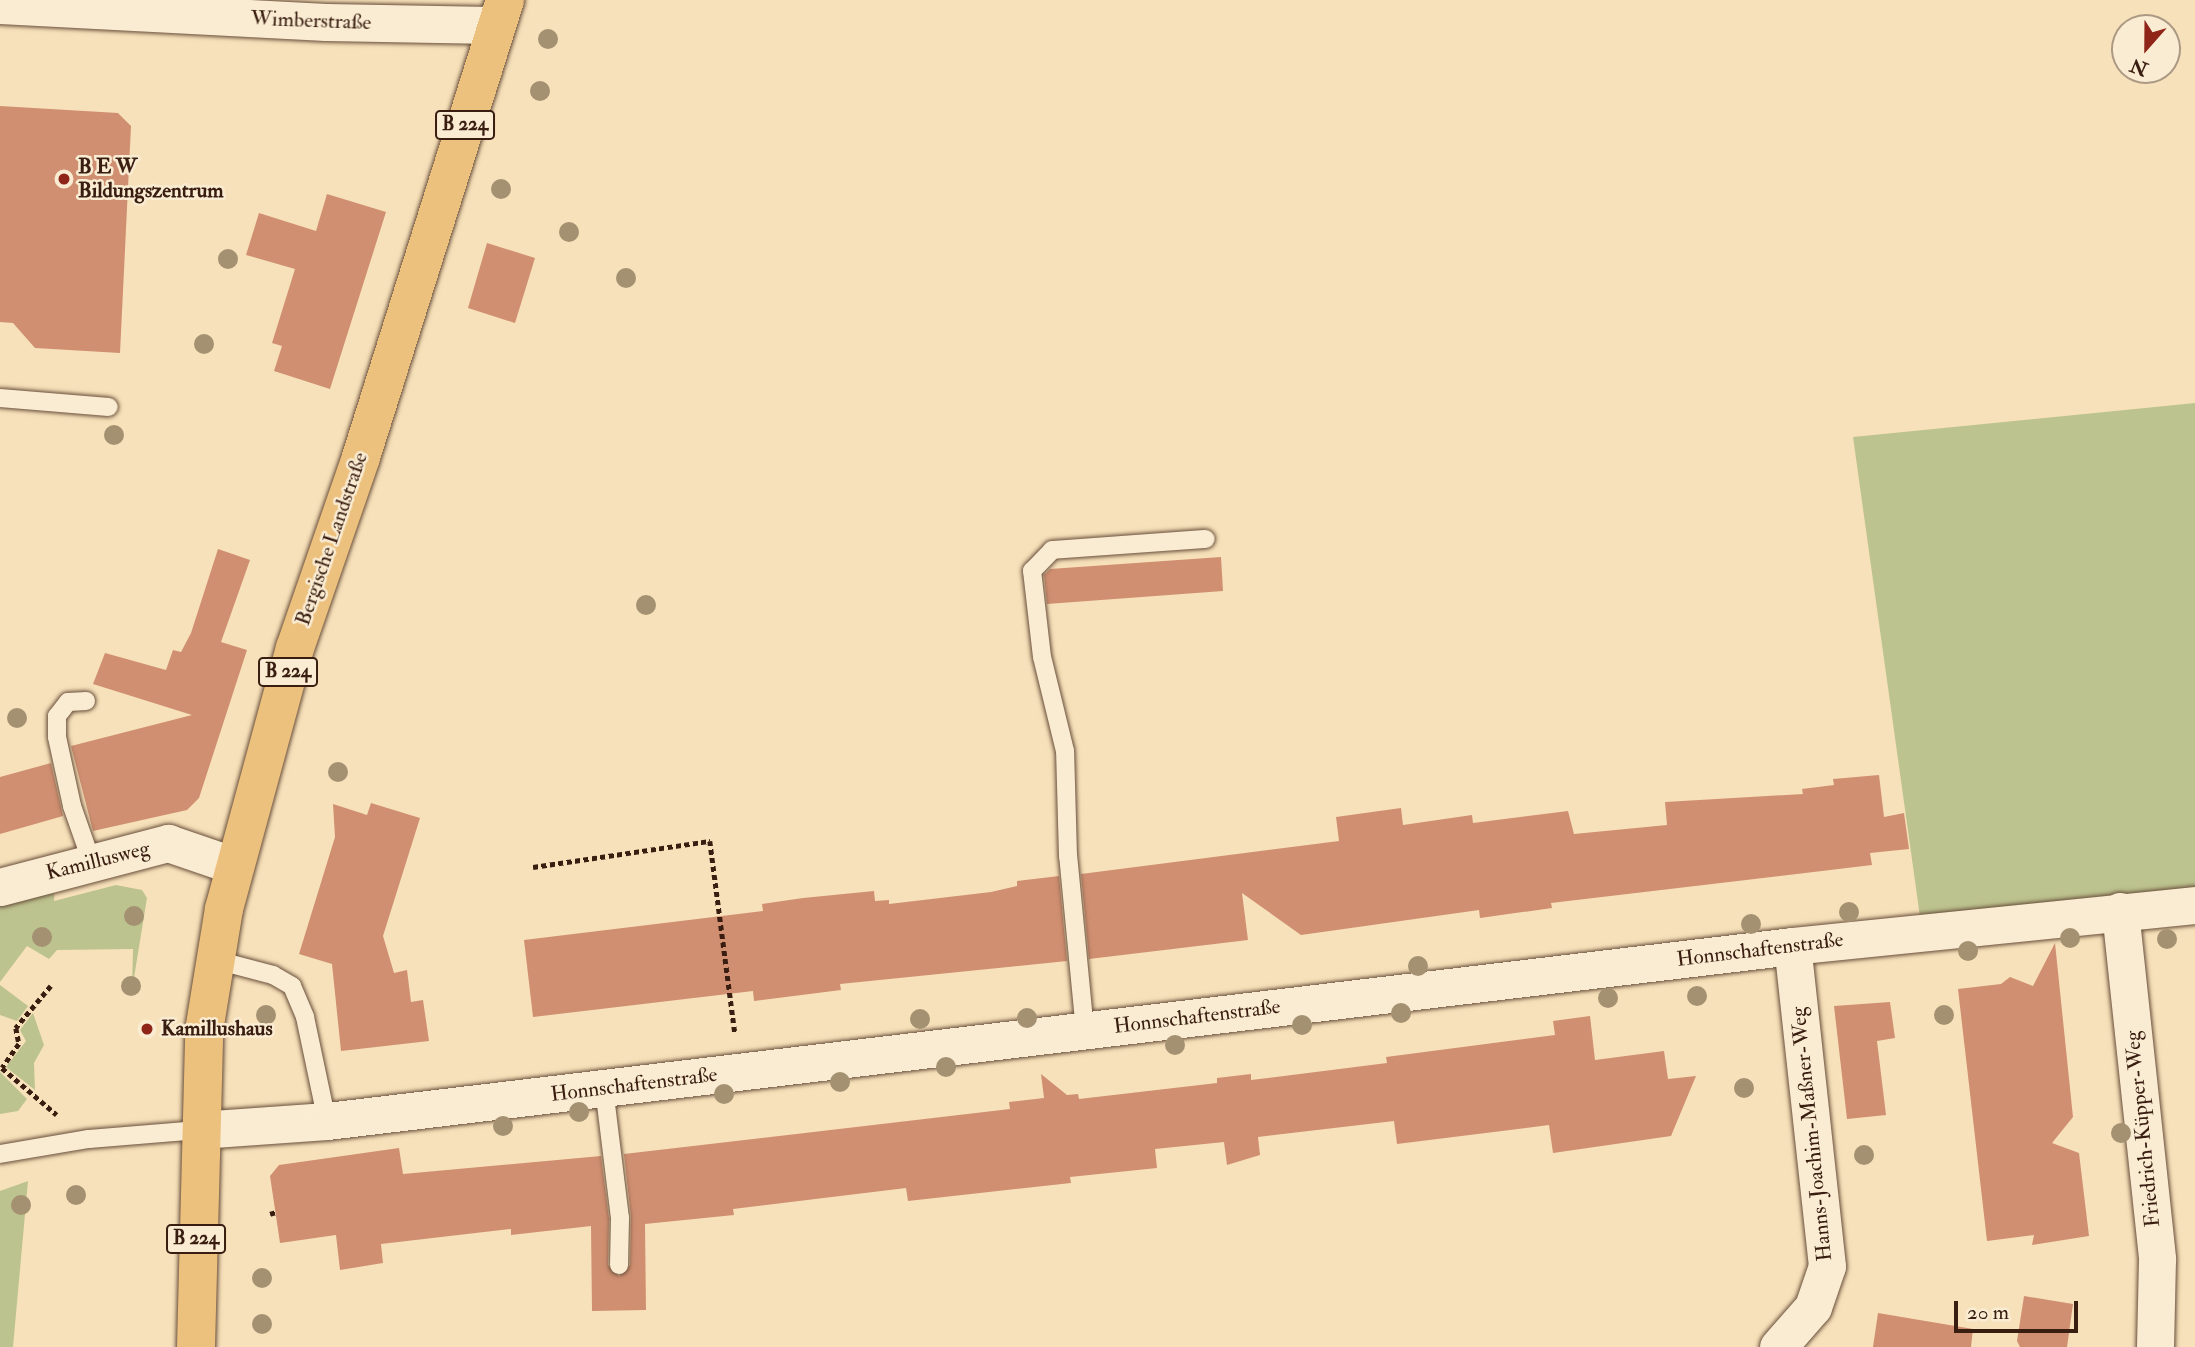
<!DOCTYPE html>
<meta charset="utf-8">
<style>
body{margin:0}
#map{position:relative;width:2195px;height:1347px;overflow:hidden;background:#f7e1ba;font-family:"IM FELL Double Pica",serif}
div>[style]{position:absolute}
.green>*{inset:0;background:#bdc38f}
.building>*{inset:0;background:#d08f71}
.path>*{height:4.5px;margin-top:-2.25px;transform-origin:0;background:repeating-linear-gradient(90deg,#381d10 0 5px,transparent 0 8.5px)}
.roads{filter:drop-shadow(0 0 2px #684e3a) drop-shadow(0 0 2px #684e3a)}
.lane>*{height:18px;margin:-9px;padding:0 9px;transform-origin:9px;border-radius:9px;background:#faecd2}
.street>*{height:37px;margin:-18.5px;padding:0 18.5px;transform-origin:18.5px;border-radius:18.5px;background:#faecd2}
.primary>*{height:38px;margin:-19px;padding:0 19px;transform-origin:19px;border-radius:19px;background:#ecc07d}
.trees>*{width:20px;height:20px;margin:-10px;border-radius:50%;background:#a49171}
.dots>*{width:19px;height:19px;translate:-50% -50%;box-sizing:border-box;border:4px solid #faecd2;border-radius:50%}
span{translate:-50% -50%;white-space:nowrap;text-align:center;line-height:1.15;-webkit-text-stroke:5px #faecd2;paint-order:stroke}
.shield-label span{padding:2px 5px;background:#faecd2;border:2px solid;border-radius:5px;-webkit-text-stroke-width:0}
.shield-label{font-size:19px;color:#381d10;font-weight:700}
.street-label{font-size:21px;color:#381d10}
.poi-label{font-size:21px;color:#381d10;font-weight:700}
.left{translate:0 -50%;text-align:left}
.north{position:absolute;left:2111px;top:14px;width:70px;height:70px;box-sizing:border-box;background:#faecd2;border:2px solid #ac9984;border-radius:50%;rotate:201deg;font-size:19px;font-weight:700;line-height:28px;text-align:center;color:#381d10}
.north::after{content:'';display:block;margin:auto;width:24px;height:32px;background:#8f2418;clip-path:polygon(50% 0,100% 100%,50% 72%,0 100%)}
.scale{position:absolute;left:1954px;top:1301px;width:124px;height:32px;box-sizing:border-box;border:4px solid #381d10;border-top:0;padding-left:9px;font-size:21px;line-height:24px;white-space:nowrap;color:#381d10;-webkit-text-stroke:5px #faecd2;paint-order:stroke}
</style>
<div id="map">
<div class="green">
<i style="clip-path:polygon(2195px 403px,2195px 902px,1922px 931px,1853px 437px)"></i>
<i style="clip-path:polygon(55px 881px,54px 901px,116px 885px,142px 890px,147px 898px,132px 990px,133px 949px,57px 950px,49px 959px,27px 946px,0 982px,0 899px)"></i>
<i style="clip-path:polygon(0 985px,28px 1006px,17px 1021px,0 1015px)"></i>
<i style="clip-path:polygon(33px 1013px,44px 1045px,34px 1063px,35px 1090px,6px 1067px,26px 1041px,20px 1030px)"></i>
<i style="clip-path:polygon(0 1072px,27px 1099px,18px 1111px,0 1114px)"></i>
<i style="clip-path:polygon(28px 1181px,13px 1347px,0 1347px,0 1191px)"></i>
</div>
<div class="building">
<i style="clip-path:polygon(0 106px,118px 113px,131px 126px,120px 353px,35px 348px,13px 323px,0 322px)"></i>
<i style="clip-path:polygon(327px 194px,386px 212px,330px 389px,274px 371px,282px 346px,272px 343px,295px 269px,246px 255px,259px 213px,316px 231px)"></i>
<i style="clip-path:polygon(487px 243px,535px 258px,515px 323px,468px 308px)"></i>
<i style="clip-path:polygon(218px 549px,250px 560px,221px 642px,247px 650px,199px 798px,187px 810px,93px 831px,71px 746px,192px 715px,93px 684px,105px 653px,166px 670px,173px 650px,181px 652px,191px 633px)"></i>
<i style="clip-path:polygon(1221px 557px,1223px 591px,1047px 604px,1044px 575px,1050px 569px)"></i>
<i style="clip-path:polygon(51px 763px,63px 816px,0 834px,0 777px)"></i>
<i style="clip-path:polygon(1879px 775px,1884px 817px,1904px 813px,1909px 849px,1870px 853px,1872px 865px,1551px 903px,1552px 908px,1480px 918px,1479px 910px,1301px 935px,1242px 893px,1248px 940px,1089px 959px,1081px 874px,1339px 841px,1336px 817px,1401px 808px,1403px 825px,1472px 815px,1473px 823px,1568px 811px,1574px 834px,1667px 825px,1665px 802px,1803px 794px,1802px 789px,1834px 785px,1833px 779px)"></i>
<i style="clip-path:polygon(371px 803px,420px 818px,383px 936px,394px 973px,407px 970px,411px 1002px,423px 1000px,429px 1041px,341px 1051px,332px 964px,299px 954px,335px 837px,333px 804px,367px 815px)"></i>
<i style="clip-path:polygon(1059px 876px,1067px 961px,840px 984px,841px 990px,754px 1001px,753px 991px,533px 1017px,524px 940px,763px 911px,762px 904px,803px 898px,874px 891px,875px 901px,889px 900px,889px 904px,991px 892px,1017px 886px,1017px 881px)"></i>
<i style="clip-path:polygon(2055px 943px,2073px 1117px,2052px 1143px,2079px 1153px,2089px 1236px,2032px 1245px,2034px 1235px,1987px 1241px,1958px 989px,2001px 984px,2010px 977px,2033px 986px)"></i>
<i style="clip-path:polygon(1890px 1002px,1895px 1038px,1877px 1041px,1886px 1115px,1847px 1119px,1834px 1006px)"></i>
<i style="clip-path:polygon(1590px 1016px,1595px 1060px,1664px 1051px,1668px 1079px,1696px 1076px,1671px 1136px,1553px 1153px,1549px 1125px,1397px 1144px,1394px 1121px,1258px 1137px,1260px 1155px,1227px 1165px,1224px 1142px,1155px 1149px,1157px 1168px,1070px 1177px,1071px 1183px,908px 1201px,906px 1188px,733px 1209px,734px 1215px,645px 1224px,646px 1310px,592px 1311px,591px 1226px,511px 1235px,511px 1229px,381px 1244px,383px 1263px,340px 1270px,336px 1235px,280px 1243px,270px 1176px,279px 1165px,399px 1148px,403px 1174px,601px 1156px,609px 1219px,608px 1265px,619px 1276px,630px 1265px,631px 1217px,624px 1154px,1010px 1109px,1009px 1102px,1044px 1098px,1041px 1074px,1067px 1095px,1078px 1094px,1079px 1099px,1217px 1083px,1217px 1078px,1251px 1074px,1251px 1080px,1387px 1063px,1386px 1057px,1555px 1035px,1553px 1021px)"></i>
<i style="clip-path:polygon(2024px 1296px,2073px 1304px,2067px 1347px,2020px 1347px,2017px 1341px)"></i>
<i style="clip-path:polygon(1878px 1313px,1973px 1329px,1971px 1347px,1873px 1347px)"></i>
</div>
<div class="path">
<i style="left:533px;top:867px;width:179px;rotate:-8.4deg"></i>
<i style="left:710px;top:841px;width:195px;rotate:82.6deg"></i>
<i style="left:51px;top:986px;width:55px;rotate:129.8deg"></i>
<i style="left:16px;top:1028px;width:16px;rotate:79deg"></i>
<i style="left:19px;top:1044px;width:29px;rotate:125deg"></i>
<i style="left:2px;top:1068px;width:72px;rotate:40.5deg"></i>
<i style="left:270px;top:1214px;width:6px;rotate:-18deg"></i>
</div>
<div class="roads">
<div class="lane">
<i style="left:0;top:398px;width:109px;rotate:4.7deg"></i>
<i style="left:86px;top:701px;width:18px;rotate:177deg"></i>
<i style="left:68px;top:702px;width:18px;rotate:128deg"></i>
<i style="left:57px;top:716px;width:21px;rotate:90deg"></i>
<i style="left:57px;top:737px;width:71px;rotate:77.7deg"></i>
<i style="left:72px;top:806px;width:60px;rotate:70.7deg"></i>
<i style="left:216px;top:960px;width:59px;rotate:14.7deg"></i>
<i style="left:273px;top:975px;width:22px;rotate:30deg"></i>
<i style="left:292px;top:986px;width:34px;rotate:67deg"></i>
<i style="left:305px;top:1017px;width:106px;rotate:78.1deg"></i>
<i style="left:1085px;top:1031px;width:176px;rotate:-95.5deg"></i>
<i style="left:1068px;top:856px;width:105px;rotate:-91.6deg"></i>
<i style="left:1065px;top:751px;width:97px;rotate:-103.7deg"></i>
<i style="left:1042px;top:657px;width:87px;rotate:-96.6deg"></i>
<i style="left:1032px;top:571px;width:29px;rotate:-46deg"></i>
<i style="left:1052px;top:550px;width:154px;rotate:-4.1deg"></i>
<i style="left:604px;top:1088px;width:131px;rotate:83deg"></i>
<i style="left:620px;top:1218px;width:47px;rotate:91.2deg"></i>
<i style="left:0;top:1154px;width:90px;rotate:-9.6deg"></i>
<i style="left:89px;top:1139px;width:110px;rotate:-4.7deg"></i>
</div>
<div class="street">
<i style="left:0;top:5px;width:326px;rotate:3deg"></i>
<i style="left:326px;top:22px;width:171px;rotate:1deg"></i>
<i style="left:0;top:887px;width:174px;rotate:-14.7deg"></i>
<i style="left:168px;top:843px;width:71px;rotate:18.9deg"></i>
<i style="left:2120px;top:911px;width:350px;rotate:83.9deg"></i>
<i style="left:2157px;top:1259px;width:88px;rotate:91.3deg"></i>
<i style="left:199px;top:1130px;width:128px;rotate:-4deg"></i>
<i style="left:327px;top:1121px;width:1475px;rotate:-6.81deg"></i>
<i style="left:1792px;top:946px;width:405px;rotate:-5.8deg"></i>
<i style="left:1778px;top:1347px;width:53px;rotate:-48.8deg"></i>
<i style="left:1813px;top:1307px;width:43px;rotate:-71.1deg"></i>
<i style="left:1827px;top:1266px;width:322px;rotate:-96.2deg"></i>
</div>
<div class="primary">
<i style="left:196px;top:1347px;width:316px;rotate:-88.5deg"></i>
<i style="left:204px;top:1031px;width:124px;rotate:-80.7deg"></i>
<i style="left:224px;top:909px;width:270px;rotate:-74.8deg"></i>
<i style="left:295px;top:648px;width:202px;rotate:-70.9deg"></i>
<i style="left:361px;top:457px;width:479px;rotate:-72.5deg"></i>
</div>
</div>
<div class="trees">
<i style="left:548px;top:39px"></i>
<i style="left:540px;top:91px"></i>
<i style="left:501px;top:189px"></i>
<i style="left:569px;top:232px"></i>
<i style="left:228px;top:259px"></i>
<i style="left:626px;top:278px"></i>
<i style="left:204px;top:344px"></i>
<i style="left:114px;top:435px"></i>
<i style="left:646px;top:605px"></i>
<i style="left:17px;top:718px"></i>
<i style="left:338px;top:772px"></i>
<i style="left:1849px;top:912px"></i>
<i style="left:134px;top:916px"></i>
<i style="left:1751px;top:924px"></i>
<i style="left:42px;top:937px"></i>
<i style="left:2070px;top:938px"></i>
<i style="left:2167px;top:939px"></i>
<i style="left:1968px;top:951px"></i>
<i style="left:1418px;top:966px"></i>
<i style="left:131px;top:986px"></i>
<i style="left:1697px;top:996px"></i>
<i style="left:1608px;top:998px"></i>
<i style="left:1401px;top:1013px"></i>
<i style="left:266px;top:1015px"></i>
<i style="left:1944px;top:1015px"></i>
<i style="left:1027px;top:1018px"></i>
<i style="left:920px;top:1019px"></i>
<i style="left:1302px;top:1025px"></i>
<i style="left:1175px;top:1045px"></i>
<i style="left:946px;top:1067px"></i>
<i style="left:840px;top:1082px"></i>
<i style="left:1744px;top:1088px"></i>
<i style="left:724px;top:1094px"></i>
<i style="left:579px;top:1112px"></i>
<i style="left:503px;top:1126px"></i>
<i style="left:2121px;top:1133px"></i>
<i style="left:1864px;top:1155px"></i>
<i style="left:76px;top:1195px"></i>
<i style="left:21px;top:1205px"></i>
<i style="left:262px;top:1278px"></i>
<i style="left:262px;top:1324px"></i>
</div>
<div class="dots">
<i style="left:64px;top:179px;background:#8f2418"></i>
<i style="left:147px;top:1029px;background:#8f2418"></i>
</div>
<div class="shield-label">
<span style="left:465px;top:125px">B 224</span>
<span style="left:288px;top:672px">B 224</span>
<span style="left:196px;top:1239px">B 224</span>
</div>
<div class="street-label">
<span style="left:311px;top:21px;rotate:2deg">Wimberstraße</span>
<span style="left:332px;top:539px;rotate:-71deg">Bergische Landstraße</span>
<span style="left:98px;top:861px;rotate:-14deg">Kamillusweg</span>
<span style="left:1760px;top:950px;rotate:-7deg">Honnschaftenstraße</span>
<span style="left:1197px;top:1017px;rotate:-7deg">Honnschaftenstraße</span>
<span style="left:634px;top:1085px;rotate:-7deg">Honnschaftenstraße</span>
<span style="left:2143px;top:1129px;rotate:-96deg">Friedrich-Küpper-Weg</span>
<span style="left:1812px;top:1134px;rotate:-96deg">Hanns-Joachim-Maßner-Weg</span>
</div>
<div class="poi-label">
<span class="left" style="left:78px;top:179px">B E W<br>Bildungszentrum</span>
<span class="left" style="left:161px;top:1029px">Kamillushaus</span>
</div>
<div class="north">N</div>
<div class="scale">20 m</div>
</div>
